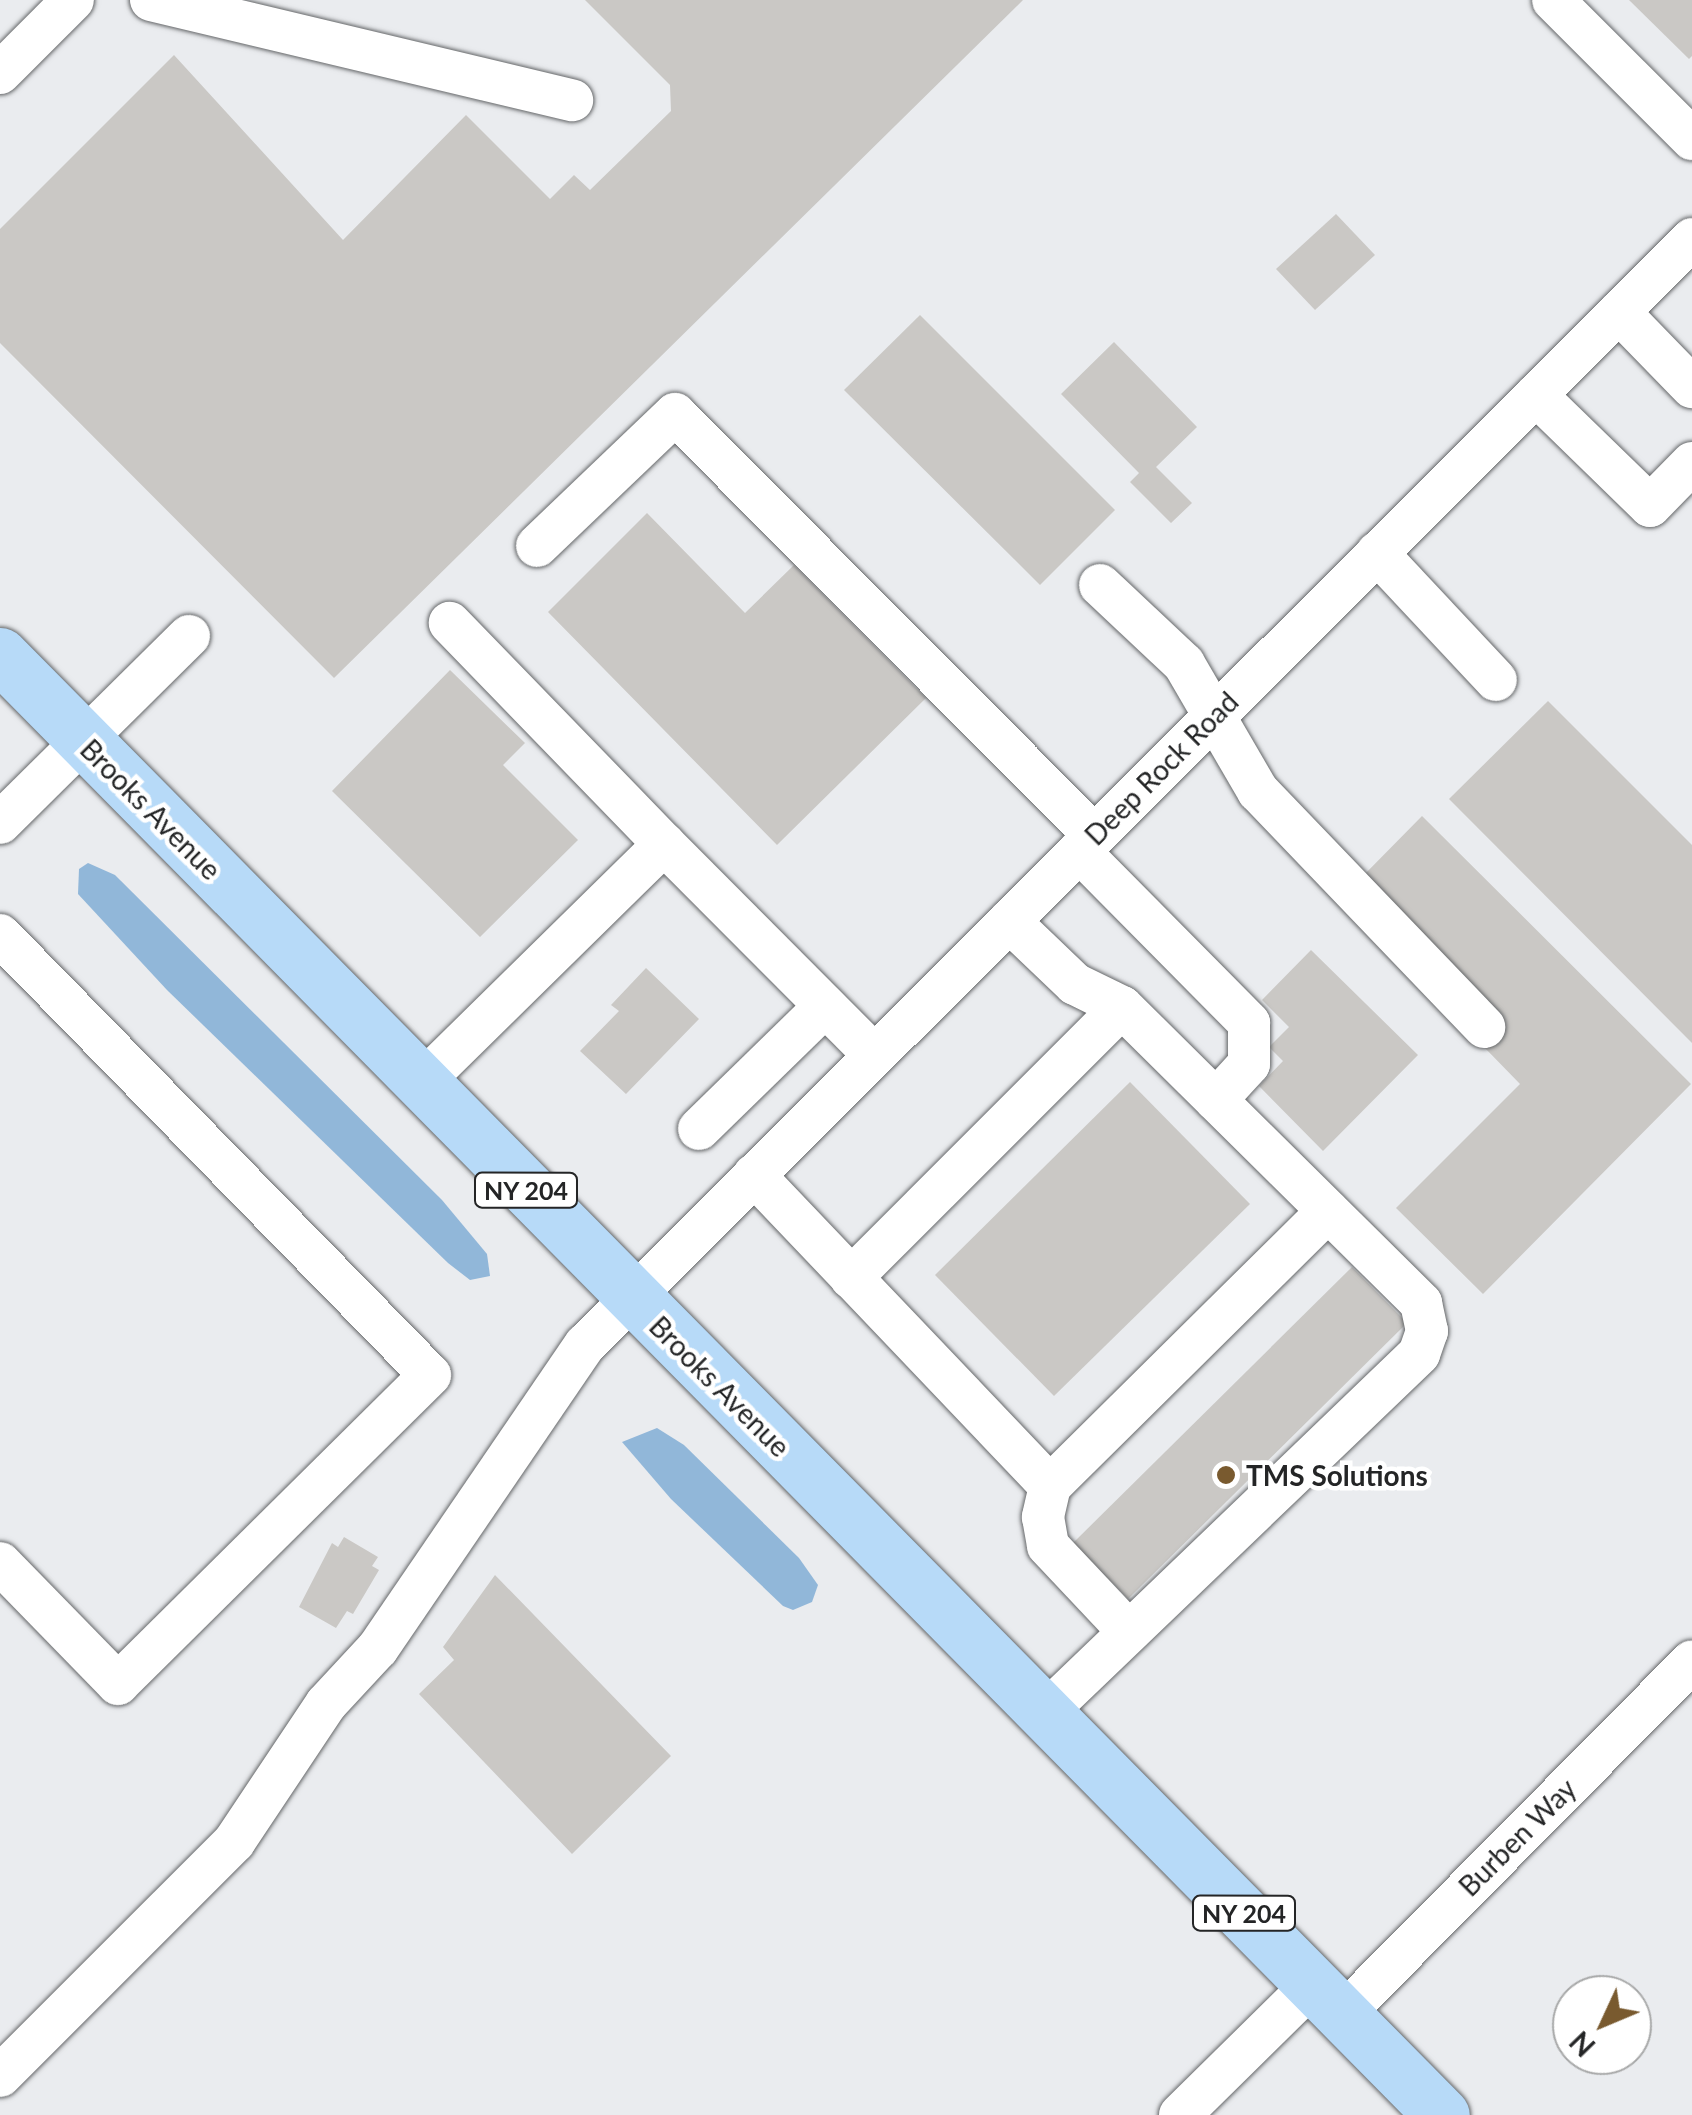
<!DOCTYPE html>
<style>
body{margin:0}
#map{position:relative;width:1692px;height:2115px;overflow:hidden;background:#eaecef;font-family:Lato,sans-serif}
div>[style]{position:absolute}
.water>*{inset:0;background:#91b7d9}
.building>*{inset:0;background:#cac8c5}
.roads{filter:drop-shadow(0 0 2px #656769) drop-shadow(0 0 2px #656769)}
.minor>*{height:42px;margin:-21px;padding:0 21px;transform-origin:21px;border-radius:21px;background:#fff}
.major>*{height:55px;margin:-27.5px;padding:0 27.5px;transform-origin:27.5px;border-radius:27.5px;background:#b7daf8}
.dots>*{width:28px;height:28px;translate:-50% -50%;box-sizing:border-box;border:5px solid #fff;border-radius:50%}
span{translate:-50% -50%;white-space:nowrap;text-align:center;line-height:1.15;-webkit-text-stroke:9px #fff;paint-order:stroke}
.shield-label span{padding:2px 8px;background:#fff;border:2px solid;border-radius:8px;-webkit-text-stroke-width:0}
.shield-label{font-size:25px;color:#242526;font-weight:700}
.street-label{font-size:28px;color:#242526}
.poi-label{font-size:28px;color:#242526;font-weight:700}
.left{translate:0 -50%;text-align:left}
.north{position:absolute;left:1552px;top:1975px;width:100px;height:100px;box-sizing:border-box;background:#fff;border:2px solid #a7a8a8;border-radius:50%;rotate:226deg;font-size:28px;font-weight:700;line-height:40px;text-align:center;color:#242526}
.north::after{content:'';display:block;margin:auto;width:35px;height:45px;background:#795a2f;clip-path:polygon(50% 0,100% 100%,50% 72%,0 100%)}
</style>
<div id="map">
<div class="water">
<i style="clip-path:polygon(88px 863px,115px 875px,442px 1200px,487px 1254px,490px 1276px,470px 1280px,448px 1263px,167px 990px,78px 894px,79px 869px)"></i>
<i style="clip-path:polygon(657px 1428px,684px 1445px,799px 1558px,818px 1585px,812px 1602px,793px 1610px,783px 1606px,671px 1499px,622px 1442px)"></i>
</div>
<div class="building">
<i style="clip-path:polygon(585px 0,1023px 0,334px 678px,0 343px,0 229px,174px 55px,343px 240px,466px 115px,550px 199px,574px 175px,590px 190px,671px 111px,670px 85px)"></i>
<i style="clip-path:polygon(1629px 0,1692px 0,1692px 56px,1689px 59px)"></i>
<i style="clip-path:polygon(1336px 214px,1375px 255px,1315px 310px,1276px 269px)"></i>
<i style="clip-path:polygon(920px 315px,1115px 510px,1040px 585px,844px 390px)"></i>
<i style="clip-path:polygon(1114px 342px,1197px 427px,1156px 467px,1192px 503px,1171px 523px,1130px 482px,1139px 473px,1061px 394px)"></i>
<i style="clip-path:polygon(647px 513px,745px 613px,794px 565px,926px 698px,777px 845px,548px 612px)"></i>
<i style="clip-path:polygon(450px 670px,525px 743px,503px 765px,578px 840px,480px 937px,332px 791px)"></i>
<i style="clip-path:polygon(1548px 701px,1692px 845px,1692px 1043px,1449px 799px)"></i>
<i style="clip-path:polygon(1422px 816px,1691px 1084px,1483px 1294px,1396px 1208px,1520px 1084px,1484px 1047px,1506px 1024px,1360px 879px)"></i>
<i style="clip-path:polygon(1311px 950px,1418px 1055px,1323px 1151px,1259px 1086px,1283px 1061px,1269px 1047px,1289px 1027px,1262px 1000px)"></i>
<i style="clip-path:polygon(646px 968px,699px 1019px,626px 1094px,580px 1051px,619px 1011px,611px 1005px)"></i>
<i style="clip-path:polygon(1130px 1082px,1250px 1204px,1054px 1396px,935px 1275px)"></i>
<i style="clip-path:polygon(1352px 1267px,1407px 1323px,1128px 1599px,1073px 1543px)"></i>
<i style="clip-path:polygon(344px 1537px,378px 1557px,372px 1566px,379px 1570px,353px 1614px,347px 1611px,336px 1628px,299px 1607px,332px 1543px,338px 1547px)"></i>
<i style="clip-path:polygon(495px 1575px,671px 1756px,572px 1854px,419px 1694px,454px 1660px,443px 1647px)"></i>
</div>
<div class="roads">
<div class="minor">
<i style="left:151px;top:0;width:433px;rotate:13.4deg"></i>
<i style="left:1553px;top:0;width:197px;rotate:45deg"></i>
<i style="left:0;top:73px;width:103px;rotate:-45deg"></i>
<i style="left:1619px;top:312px;width:105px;rotate:45.8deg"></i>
<i style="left:1536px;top:395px;width:159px;rotate:44.2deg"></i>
<i style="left:1650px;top:506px;width:60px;rotate:-45.7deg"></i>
<i style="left:537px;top:546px;width:191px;rotate:-43.7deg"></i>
<i style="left:675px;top:414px;width:594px;rotate:45.14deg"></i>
<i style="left:1377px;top:553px;width:174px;rotate:46.9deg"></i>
<i style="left:1100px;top:585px;width:115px;rotate:43.2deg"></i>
<i style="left:1184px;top:664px;width:147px;rotate:59.8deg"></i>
<i style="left:1258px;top:791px;width:327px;rotate:46.2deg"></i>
<i style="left:0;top:823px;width:266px;rotate:-44.7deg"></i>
<i style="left:664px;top:844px;width:298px;rotate:45.1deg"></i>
<i style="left:1079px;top:851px;width:242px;rotate:45.3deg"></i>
<i style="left:1249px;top:1023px;width:41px;rotate:90deg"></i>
<i style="left:1249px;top:1064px;width:49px;rotate:132.5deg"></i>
<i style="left:1009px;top:921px;width:91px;rotate:43.7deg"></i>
<i style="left:1075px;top:984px;width:52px;rotate:26.1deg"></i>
<i style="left:1122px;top:1007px;width:421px;rotate:44.7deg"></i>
<i style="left:1421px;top:1303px;width:29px;rotate:78deg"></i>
<i style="left:1427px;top:1331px;width:24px;rotate:109deg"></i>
<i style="left:1419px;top:1354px;width:517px;rotate:136.18deg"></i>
<i style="left:0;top:935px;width:615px;rotate:45.66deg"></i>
<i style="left:430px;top:1375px;width:439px;rotate:135.3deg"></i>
<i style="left:118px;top:1684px;width:169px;rotate:-134.3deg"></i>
<i style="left:421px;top:1083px;width:341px;rotate:-44.5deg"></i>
<i style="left:664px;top:844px;width:308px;rotate:-134.1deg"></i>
<i style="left:699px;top:1129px;width:176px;rotate:-44.3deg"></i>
<i style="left:754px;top:1175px;width:429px;rotate:46.4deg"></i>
<i style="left:1050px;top:1486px;width:32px;rotate:103deg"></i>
<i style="left:1043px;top:1517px;width:29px;rotate:80deg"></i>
<i style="left:1048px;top:1546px;width:118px;rotate:46.7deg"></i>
<i style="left:851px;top:1278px;width:383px;rotate:-45deg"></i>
<i style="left:1050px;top:1486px;width:391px;rotate:-44.7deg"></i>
<i style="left:1343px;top:2014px;width:496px;rotate:-45.3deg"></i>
<i style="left:0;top:2076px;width:331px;rotate:-45deg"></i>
<i style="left:234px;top:1842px;width:166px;rotate:-56.3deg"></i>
<i style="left:326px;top:1704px;width:76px;rotate:-47.1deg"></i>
<i style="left:378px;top:1648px;width:367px;rotate:-55.7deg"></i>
<i style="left:585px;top:1345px;width:1565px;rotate:-44.97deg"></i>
<i style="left:1180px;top:2115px;width:187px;rotate:-44.6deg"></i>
</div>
<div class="major">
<i style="left:0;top:655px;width:2052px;rotate:45.36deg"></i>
</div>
</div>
<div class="dots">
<i style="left:1226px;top:1475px;background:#795a2f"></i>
</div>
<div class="shield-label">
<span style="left:526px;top:1190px">NY 204</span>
<span style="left:1244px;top:1913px">NY 204</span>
</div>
<div class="street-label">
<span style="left:1161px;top:768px;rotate:-45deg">Deep Rock Road</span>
<span style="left:151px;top:809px;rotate:45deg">Brooks Avenue</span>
<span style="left:720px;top:1386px;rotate:45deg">Brooks Avenue</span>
<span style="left:1517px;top:1837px;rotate:-45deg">Burben Way</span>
</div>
<div class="poi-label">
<span class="left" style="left:1246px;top:1475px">TMS Solutions</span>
</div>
<div class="north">N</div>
</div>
